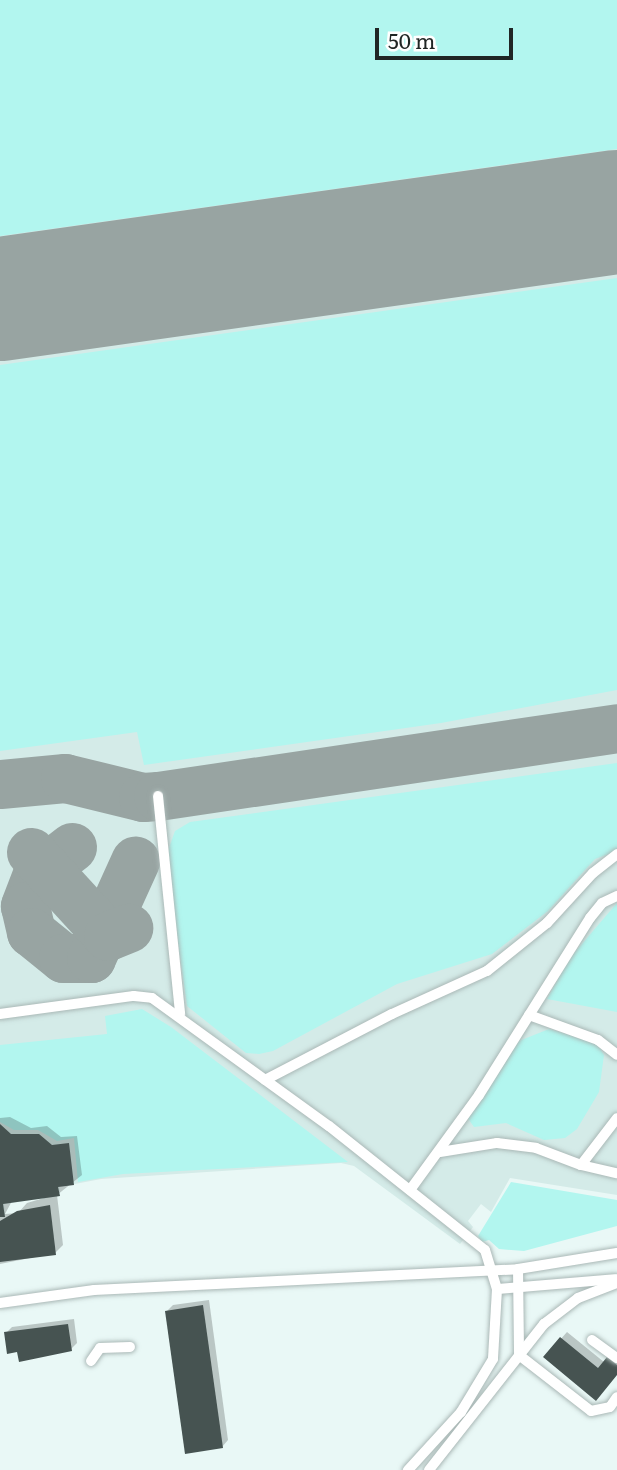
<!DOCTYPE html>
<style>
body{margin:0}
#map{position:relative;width:617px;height:1470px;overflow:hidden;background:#e9f8f6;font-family:Literata,serif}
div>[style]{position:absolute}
.built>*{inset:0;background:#d4ebe8}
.green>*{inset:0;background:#b2f6ef}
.shadow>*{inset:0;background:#0003}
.taxiway>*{height:49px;margin:-24.5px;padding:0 24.5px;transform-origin:24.5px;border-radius:24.5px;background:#98a4a2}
.runway>*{height:124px;margin:-62px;padding:0 62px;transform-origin:62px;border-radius:62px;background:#98a4a2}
.building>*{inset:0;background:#465351}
.roads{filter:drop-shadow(0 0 2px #aab8b6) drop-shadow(0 0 2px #aab8b6)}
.service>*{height:10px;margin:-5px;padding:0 5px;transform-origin:5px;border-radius:5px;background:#fff}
span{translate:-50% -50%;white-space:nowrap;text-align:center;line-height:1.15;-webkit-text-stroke:7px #fff;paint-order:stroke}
.scale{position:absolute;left:375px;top:28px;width:138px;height:32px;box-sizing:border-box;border:4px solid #202625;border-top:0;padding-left:9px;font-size:21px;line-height:24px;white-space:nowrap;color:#202625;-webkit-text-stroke:5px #fff;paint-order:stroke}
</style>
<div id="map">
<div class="built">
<i style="clip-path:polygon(0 0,617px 0,617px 1195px,510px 1178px,491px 1212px,481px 1204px,468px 1221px,473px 1227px,460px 1244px,354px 1166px,341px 1163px,101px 1179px,59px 1187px,60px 1196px,4px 1204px,5px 1217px,0 1217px)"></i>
</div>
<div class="green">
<i style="clip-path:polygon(0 0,617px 0,617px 149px,0 236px)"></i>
<i style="clip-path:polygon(617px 278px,617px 690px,441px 723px,144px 765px,137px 732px,0 751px,0 365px)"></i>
<i style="clip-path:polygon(617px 763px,617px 851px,595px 859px,548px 911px,492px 954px,397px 984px,273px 1051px,259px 1054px,246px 1053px,187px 1006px,166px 856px,175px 831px,190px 822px)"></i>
<i style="clip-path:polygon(617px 903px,617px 1012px,547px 999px,569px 959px)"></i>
<i style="clip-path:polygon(142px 1009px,171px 1027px,348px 1162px,123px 1174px,78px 1182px,74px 1138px,57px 1141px,38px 1130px,14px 1130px,0 1122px,0 1045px,107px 1034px,105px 1016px)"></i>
<i style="clip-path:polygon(549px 1029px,597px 1043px,604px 1055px,599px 1092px,577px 1129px,565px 1138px,544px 1140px,506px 1123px,474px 1127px,467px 1117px,519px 1041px)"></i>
<i style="clip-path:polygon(511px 1182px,617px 1200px,617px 1226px,524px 1251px,499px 1249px,489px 1240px,482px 1242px,478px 1236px)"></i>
</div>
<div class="shadow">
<i style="clip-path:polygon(evenodd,10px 1117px,31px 1128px,47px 1126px,61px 1137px,77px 1136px,82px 1175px,57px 1195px,63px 1245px,55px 1253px,0 1264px,0 1118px,10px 1117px,54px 1195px,27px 1203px,18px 1213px,5px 1214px,12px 1201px,54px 1195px)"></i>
<i style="clip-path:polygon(209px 1300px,228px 1440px,222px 1447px,167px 1311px,173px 1305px)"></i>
<i style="clip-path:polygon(74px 1319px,77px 1343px,71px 1349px,19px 1350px,6px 1333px,12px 1327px)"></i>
<i style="clip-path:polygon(567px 1332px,604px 1362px,614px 1352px,617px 1354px,617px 1374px,545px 1357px)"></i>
</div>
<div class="taxiway">
<i style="left:0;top:784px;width:65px;rotate:-5.3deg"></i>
<i style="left:65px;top:778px;width:80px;rotate:13.7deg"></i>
<i style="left:143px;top:797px;width:15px;rotate:-4deg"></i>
<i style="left:158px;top:796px;width:464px;rotate:-8.4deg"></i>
<i style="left:72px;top:847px;width:44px;rotate:142.4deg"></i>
<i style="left:37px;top:874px;width:34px;rotate:111deg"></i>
<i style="left:25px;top:906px;width:27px;rotate:77deg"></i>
<i style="left:31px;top:932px;width:41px;rotate:39.1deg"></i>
<i style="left:63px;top:958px;width:28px"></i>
<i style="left:91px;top:958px;width:107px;rotate:-65.6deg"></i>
<i style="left:31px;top:852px;width:114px;rotate:47.5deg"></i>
<i style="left:108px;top:936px;width:22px;rotate:-22deg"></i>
</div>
<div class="runway">
<i style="left:0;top:299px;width:623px;rotate:-8.03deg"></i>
</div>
<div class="building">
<i style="clip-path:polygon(0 1124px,11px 1134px,39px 1134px,52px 1145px,69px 1143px,74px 1185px,58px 1187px,60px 1196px,3px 1204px,5px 1217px,0 1217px)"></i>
<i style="clip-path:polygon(50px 1205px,56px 1255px,0 1262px,0 1221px,17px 1211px)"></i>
<i style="clip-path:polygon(203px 1305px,223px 1448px,185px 1454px,165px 1311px)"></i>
<i style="clip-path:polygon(68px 1324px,72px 1351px,19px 1362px,17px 1352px,7px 1354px,4px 1332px)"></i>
<i style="clip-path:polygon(560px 1337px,598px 1368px,607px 1357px,617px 1365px,617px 1375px,596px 1401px,543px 1357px)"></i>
</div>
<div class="roads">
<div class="service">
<i style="left:158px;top:796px;width:219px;rotate:84.2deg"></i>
<i style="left:0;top:1014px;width:135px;rotate:-7.7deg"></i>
<i style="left:134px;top:996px;width:18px;rotate:6deg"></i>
<i style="left:152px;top:998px;width:218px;rotate:35.9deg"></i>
<i style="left:329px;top:1126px;width:199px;rotate:38.5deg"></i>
<i style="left:485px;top:1250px;width:41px;rotate:72.9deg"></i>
<i style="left:497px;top:1289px;width:70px;rotate:93.3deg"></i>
<i style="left:493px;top:1359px;width:62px;rotate:121.1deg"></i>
<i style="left:461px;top:1412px;width:79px;rotate:132.4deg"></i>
<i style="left:529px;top:1015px;width:73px;rotate:19.9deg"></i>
<i style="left:598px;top:1040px;width:24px;rotate:38deg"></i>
<i style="left:265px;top:1080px;width:143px;rotate:-27.5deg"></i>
<i style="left:392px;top:1014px;width:104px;rotate:-24.4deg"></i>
<i style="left:487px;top:971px;width:77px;rotate:-38.7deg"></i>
<i style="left:547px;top:923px;width:68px;rotate:-47.4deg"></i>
<i style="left:593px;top:873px;width:31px;rotate:-38deg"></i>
<i style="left:440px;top:1152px;width:58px;rotate:-9deg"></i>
<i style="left:497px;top:1143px;width:39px;rotate:7deg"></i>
<i style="left:536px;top:1148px;width:48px;rotate:20.7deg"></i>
<i style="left:581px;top:1165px;width:37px;rotate:13deg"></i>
<i style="left:581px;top:1165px;width:59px;rotate:-52.5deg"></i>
<i style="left:410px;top:1190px;width:117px;rotate:-54deg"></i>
<i style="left:479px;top:1095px;width:209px;rotate:-57.9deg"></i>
<i style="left:590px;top:918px;width:19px;rotate:-51deg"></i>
<i style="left:602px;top:903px;width:17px;rotate:-25deg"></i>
<i style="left:518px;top:1269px;width:86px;rotate:89.3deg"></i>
<i style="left:497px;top:1289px;width:119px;rotate:-4.8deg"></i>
<i style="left:0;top:1303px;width:95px;rotate:-7.9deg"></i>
<i style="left:94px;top:1290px;width:425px;rotate:-2.8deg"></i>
<i style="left:518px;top:1269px;width:100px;rotate:-9.2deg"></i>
<i style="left:592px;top:1340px;width:31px;rotate:36deg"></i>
<i style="left:519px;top:1355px;width:91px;rotate:37.9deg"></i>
<i style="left:591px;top:1411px;width:19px;rotate:-12deg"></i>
<i style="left:610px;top:1407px;width:12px;rotate:-55deg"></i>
<i style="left:91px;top:1361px;width:16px;rotate:-55deg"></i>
<i style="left:100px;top:1348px;width:30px;rotate:-2deg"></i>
<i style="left:429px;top:1470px;width:186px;rotate:-51.8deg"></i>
<i style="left:544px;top:1324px;width:43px;rotate:-37.4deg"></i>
<i style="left:578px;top:1298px;width:42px;rotate:-21deg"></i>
</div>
</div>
<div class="scale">50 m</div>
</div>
